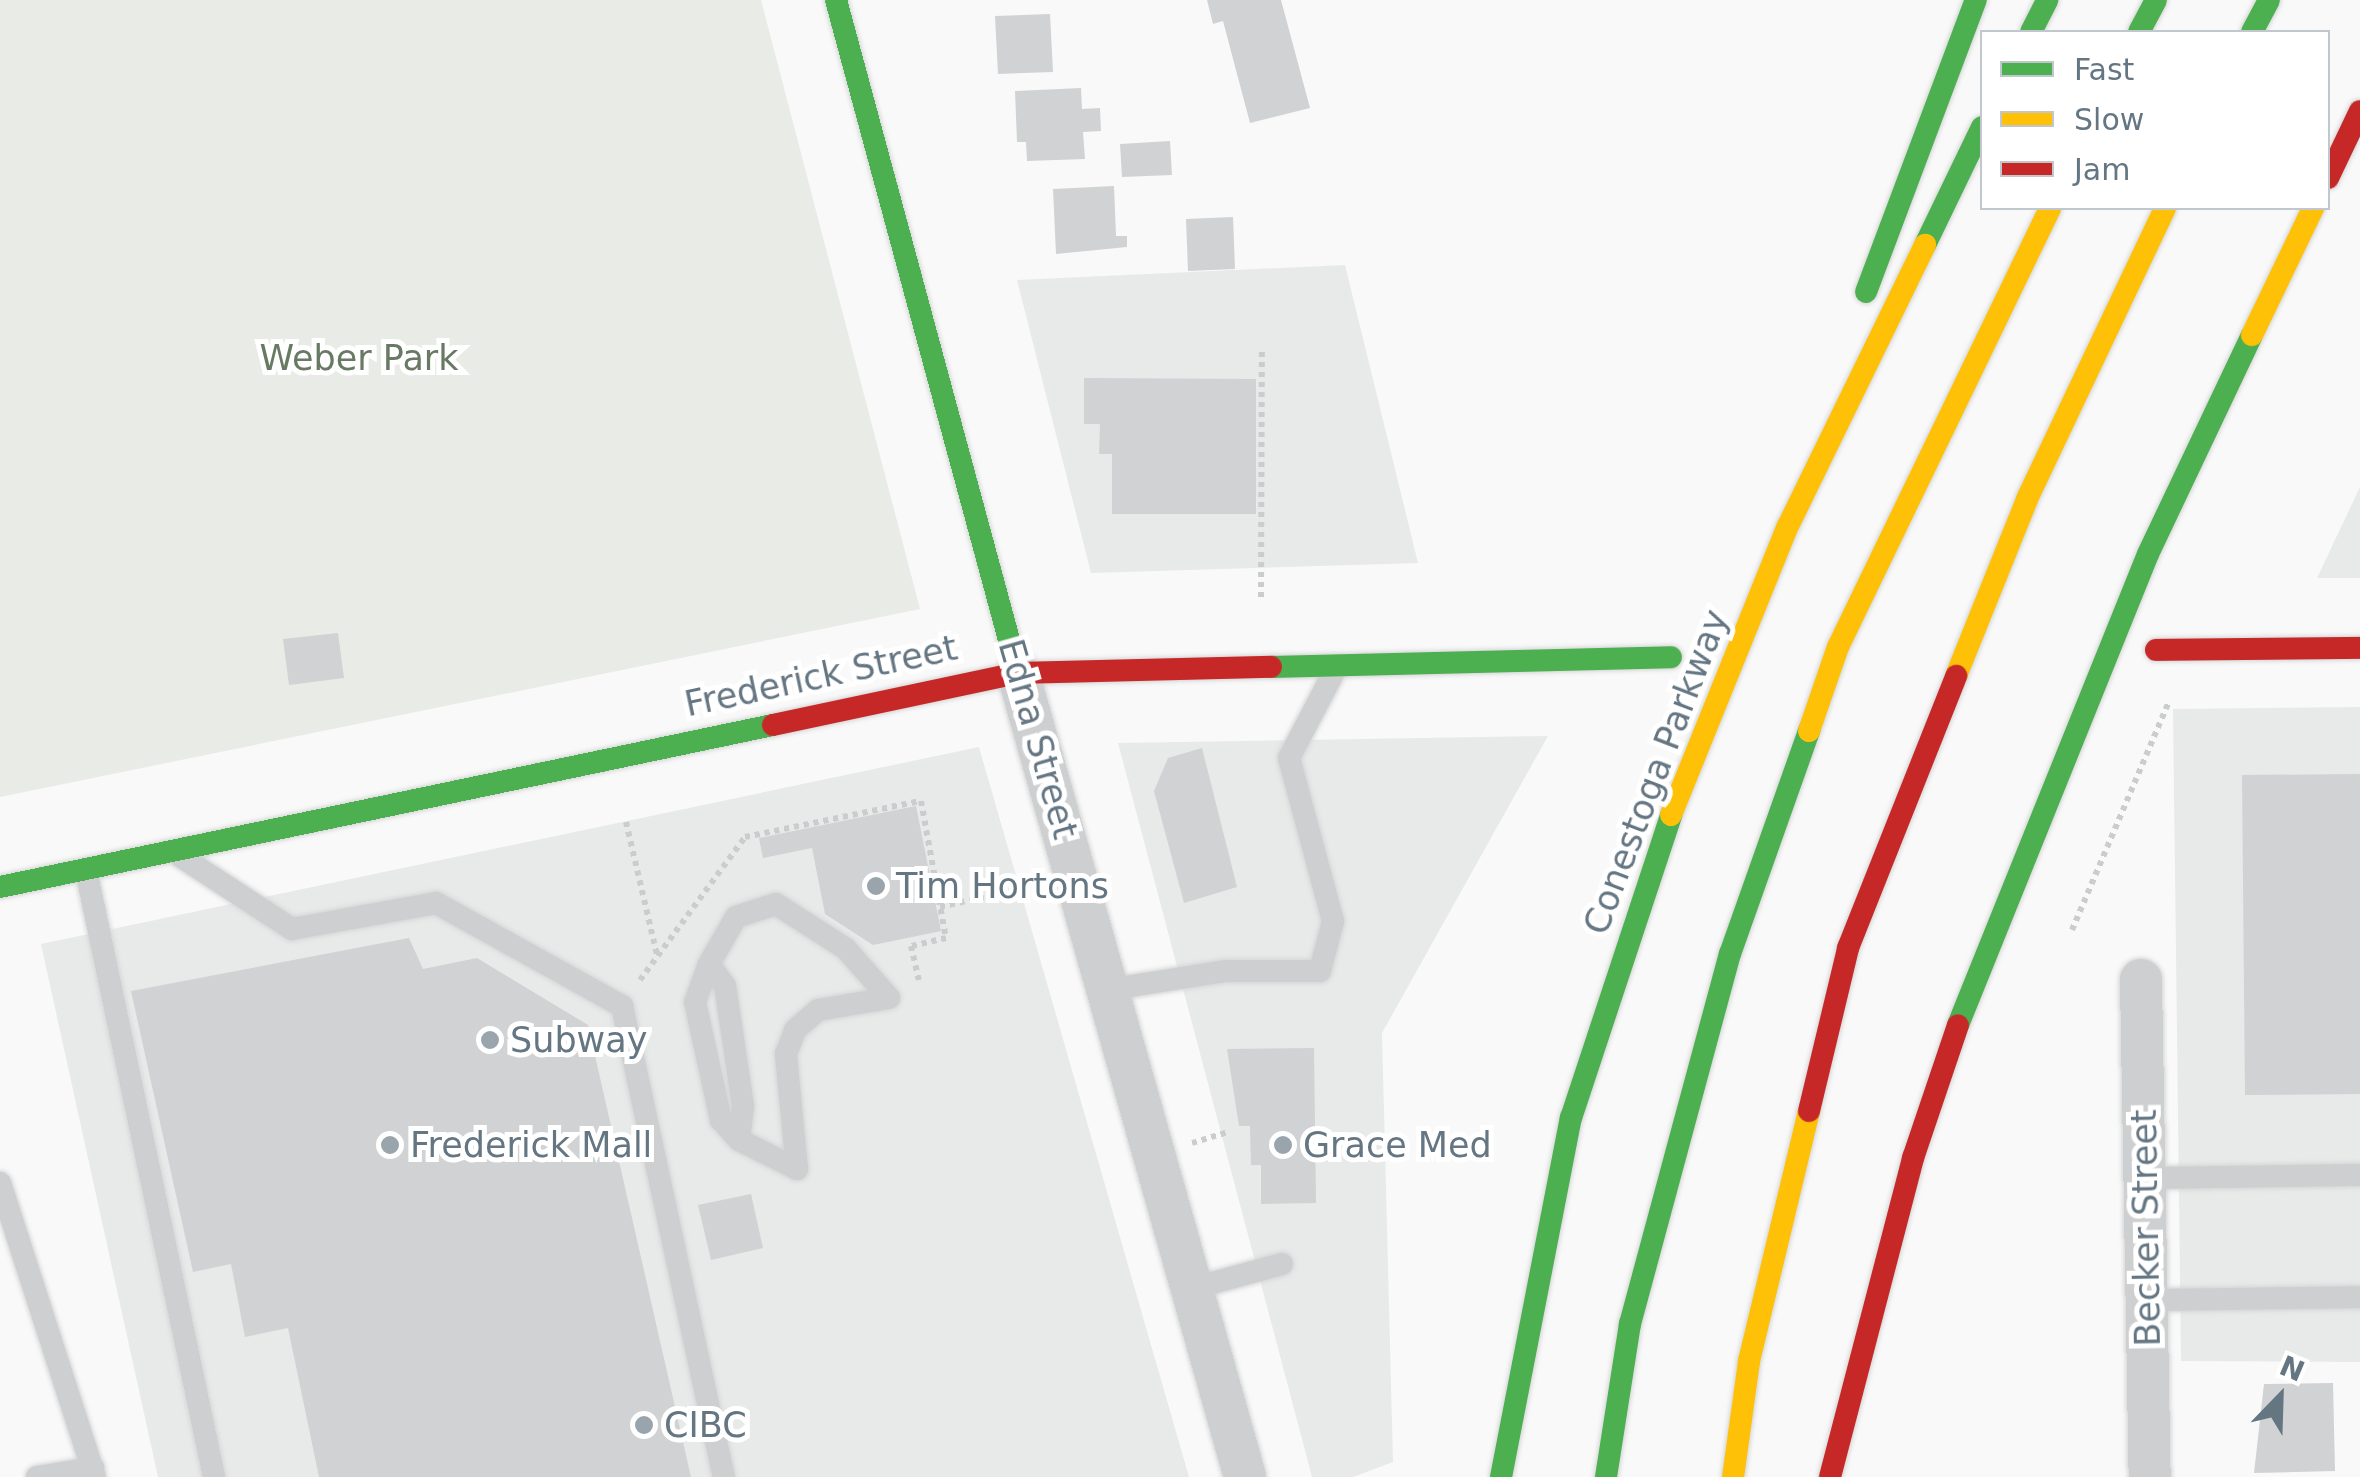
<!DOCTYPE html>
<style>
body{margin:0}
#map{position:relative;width:2360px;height:1477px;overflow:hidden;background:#f9f9f9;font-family:"DejaVu Sans",sans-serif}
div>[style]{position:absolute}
.built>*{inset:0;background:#e8e9e9}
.green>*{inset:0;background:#e8ebe6}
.building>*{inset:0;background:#d0d2d3}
.path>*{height:6px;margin-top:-3px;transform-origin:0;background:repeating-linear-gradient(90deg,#cbcccd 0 5px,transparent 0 10px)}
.roads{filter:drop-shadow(0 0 2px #d5d6d7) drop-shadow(0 0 2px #d5d6d7)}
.lane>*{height:22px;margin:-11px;padding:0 11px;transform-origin:11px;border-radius:11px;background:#cecfd0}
.street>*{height:42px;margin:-21px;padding:0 21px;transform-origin:21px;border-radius:21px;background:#cecfd0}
.fast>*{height:22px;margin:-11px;padding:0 11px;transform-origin:11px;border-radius:11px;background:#4caf50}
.slow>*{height:22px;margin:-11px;padding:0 11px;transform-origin:11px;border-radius:11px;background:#ffc107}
.jam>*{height:22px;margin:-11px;padding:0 11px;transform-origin:11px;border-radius:11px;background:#c62828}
.dots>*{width:28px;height:28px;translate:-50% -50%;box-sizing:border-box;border:5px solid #fff;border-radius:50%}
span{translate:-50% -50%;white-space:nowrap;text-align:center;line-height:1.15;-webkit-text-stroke:10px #fff;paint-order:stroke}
.park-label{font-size:35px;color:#687a64}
.street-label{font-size:35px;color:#657683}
.poi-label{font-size:35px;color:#657683}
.left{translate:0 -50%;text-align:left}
.legend{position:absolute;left:1980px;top:30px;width:350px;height:180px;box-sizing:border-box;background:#fff;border:2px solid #c1c8cd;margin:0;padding:12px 18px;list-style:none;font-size:30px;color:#657683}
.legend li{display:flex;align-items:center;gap:20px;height:50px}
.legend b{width:50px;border:2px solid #c1c8cd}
.north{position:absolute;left:2230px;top:1347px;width:100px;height:100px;-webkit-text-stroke:8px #fff;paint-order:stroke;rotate:23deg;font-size:28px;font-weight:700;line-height:40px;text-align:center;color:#657683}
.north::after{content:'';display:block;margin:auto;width:35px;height:45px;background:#657683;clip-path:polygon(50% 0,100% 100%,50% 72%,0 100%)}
</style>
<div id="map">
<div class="built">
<i style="clip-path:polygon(1345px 265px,1418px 563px,1091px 573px,1017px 280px)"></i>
<i style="clip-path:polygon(2360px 487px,2360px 578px,2317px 578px)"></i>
<i style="clip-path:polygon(2360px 707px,2360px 1362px,2181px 1361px,2173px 709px)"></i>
<i style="clip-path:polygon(1548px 736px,1382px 1033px,1393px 1462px,1353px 1477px,1312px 1477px,1118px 743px)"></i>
<i style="clip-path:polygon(979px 747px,1189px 1477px,158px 1477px,41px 944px)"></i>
</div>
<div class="green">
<i style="clip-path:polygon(0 0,761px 0,920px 609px,0 797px)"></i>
</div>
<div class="building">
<i style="clip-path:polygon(1207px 0,1281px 0,1310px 108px,1250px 123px,1223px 21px,1213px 24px)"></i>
<i style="clip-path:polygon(1050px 14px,1053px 72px,998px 74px,995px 16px)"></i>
<i style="clip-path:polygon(1081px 88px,1082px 109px,1100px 108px,1101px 131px,1083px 132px,1085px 159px,1027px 161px,1026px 142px,1017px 142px,1015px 91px)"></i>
<i style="clip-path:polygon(1170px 141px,1172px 175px,1122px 177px,1120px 144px)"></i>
<i style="clip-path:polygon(1114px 186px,1116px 236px,1127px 236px,1127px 247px,1056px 254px,1053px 189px)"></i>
<i style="clip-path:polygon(1233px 217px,1235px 269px,1188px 271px,1186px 219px)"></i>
<i style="clip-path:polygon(1084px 378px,1256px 379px,1256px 514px,1112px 514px,1112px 454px,1099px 454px,1100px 424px,1084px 424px)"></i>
<i style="clip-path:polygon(338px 633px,344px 678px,289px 685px,283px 639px)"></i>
<i style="clip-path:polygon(1202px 748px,1237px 887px,1184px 903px,1154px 791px,1168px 758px)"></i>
<i style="clip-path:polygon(2360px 774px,2360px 1094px,2245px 1095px,2242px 775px)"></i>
<i style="clip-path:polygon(916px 806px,941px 931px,873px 945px,825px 914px,812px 848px,763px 858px,759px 838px)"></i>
<i style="clip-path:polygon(409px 938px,423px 969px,477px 958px,588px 1025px,691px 1477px,319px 1477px,288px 1328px,245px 1337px,231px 1264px,193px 1272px,131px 991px)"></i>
<i style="clip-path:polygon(1314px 1048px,1316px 1203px,1261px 1204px,1261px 1165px,1251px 1165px,1250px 1126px,1239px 1126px,1227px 1049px)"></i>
<i style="clip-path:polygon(751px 1194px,763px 1248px,711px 1260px,698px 1205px)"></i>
<i style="clip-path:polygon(2333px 1383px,2335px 1471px,2254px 1473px,2264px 1384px)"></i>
</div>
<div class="path">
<i style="left:1261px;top:597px;width:249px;rotate:-89.8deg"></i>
<i style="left:626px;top:822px;width:137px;rotate:76.9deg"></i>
<i style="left:940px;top:907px;width:90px;rotate:-12.8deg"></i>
<i style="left:2072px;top:930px;width:249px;rotate:-67deg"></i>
<i style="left:640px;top:980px;width:177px;rotate:-53.7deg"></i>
<i style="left:745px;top:837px;width:180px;rotate:-11.6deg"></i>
<i style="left:921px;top:801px;width:139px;rotate:79.7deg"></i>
<i style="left:946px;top:938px;width:36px;rotate:167deg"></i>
<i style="left:911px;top:946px;width:35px;rotate:77deg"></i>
<i style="left:1192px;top:1143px;width:39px;rotate:-17deg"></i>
</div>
<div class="roads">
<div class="lane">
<i style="left:180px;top:856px;width:134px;rotate:33.1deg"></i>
<i style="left:292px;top:929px;width:146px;rotate:-10.2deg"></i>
<i style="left:436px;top:903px;width:213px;rotate:29deg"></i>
<i style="left:622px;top:1006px;width:482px;rotate:77.8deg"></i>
<i style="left:86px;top:870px;width:620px;rotate:78.09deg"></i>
<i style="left:709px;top:964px;width:40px;rotate:110.2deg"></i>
<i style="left:695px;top:1002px;width:121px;rotate:77.6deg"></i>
<i style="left:721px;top:1120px;width:27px;rotate:48deg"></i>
<i style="left:1112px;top:989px;width:115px;rotate:-9deg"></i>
<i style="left:1226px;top:971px;width:94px"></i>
<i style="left:1320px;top:971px;width:52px;rotate:-75.4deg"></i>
<i style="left:1333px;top:921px;width:169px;rotate:-105.1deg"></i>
<i style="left:1289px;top:758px;width:99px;rotate:-62.4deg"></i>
<i style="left:797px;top:1169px;width:65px;rotate:-153.4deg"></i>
<i style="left:739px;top:1140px;width:34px;rotate:-83deg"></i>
<i style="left:743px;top:1106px;width:121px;rotate:-98.5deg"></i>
<i style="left:725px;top:986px;width:27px;rotate:-126deg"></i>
<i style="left:709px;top:964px;width:54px;rotate:-60.1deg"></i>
<i style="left:736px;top:917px;width:42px;rotate:-18deg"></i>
<i style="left:776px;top:904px;width:83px;rotate:32.7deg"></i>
<i style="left:846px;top:949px;width:65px;rotate:48.7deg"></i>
<i style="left:797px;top:1169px;width:116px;rotate:-95.5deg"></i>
<i style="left:786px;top:1054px;width:26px;rotate:-69deg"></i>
<i style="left:795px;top:1030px;width:30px;rotate:-41deg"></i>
<i style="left:818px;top:1010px;width:72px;rotate:-9.6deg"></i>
<i style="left:2146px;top:1178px;width:214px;rotate:-0.8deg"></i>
<i style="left:0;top:1183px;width:309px;rotate:72.1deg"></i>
<i style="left:1194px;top:1288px;width:91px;rotate:-15.3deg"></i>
<i style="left:2148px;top:1300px;width:212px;rotate:-0.8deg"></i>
<i style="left:37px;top:1477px;width:57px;rotate:-9.1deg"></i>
</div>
<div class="street">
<i style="left:1018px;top:673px;width:835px;rotate:74.23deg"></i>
<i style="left:2141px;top:980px;width:497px;rotate:89deg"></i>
</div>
<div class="fast">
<i style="left:836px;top:0;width:697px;rotate:74.87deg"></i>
<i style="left:2031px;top:32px;width:36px;rotate:-63deg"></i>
<i style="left:2139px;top:32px;width:36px;rotate:-62deg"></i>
<i style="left:2252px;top:32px;width:36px;rotate:-62deg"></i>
<i style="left:1925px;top:245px;width:131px;rotate:-64.2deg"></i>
<i style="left:1866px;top:292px;width:312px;rotate:-69.4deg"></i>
<i style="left:1271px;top:667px;width:400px;rotate:-1.4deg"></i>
<i style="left:0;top:887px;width:790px;rotate:-11.84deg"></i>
<i style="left:1958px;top:1025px;width:508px;rotate:-68.03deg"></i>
<i style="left:2148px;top:554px;width:242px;rotate:-64.6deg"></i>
<i style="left:1501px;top:1477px;width:366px;rotate:-79deg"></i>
<i style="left:1571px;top:1118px;width:319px;rotate:-71.7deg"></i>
<i style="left:1606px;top:1477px;width:155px;rotate:-81.1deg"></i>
<i style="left:1630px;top:1324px;width:383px;rotate:-74.9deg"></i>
<i style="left:1730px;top:954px;width:237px;rotate:-70.5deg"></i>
</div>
<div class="slow">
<i style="left:2252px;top:335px;width:141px;rotate:-64.3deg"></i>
<i style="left:1956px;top:676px;width:191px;rotate:-68.1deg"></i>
<i style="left:2027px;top:499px;width:322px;rotate:-64.6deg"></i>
<i style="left:1809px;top:731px;width:89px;rotate:-71deg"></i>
<i style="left:1838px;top:647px;width:488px;rotate:-64.2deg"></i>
<i style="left:1671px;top:815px;width:312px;rotate:-68deg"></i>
<i style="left:1788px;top:526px;width:313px;rotate:-64deg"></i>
<i style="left:1733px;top:1477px;width:117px;rotate:-82.1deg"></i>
<i style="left:1749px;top:1361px;width:257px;rotate:-76.5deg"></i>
</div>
<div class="jam">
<i style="left:2328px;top:178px;width:74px;rotate:-64.5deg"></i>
<i style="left:2156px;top:650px;width:204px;rotate:-0.6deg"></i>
<i style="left:773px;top:725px;width:250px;rotate:-12deg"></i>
<i style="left:1018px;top:673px;width:253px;rotate:-1.4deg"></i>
<i style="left:1809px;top:1111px;width:168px;rotate:-76.5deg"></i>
<i style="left:1848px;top:948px;width:293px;rotate:-68.3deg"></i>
<i style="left:1830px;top:1477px;width:330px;rotate:-75.4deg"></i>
<i style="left:1913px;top:1158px;width:140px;rotate:-71.3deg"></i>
</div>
</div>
<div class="dots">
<i style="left:876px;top:886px;background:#99a4ac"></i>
<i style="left:490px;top:1040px;background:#99a4ac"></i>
<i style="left:390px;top:1145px;background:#99a4ac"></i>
<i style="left:1283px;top:1145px;background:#99a4ac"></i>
<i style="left:644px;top:1425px;background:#99a4ac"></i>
</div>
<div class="park-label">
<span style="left:359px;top:358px">Weber Park</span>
</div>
<div class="street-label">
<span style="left:821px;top:676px;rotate:-12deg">Frederick Street</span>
<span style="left:1038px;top:739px;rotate:74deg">Edna Street</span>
<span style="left:1656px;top:772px;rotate:-69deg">Conestoga Parkway</span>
<span style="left:2146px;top:1228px;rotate:-91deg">Becker Street</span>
</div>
<div class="poi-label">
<span class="left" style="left:896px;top:886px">Tim Hortons</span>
<span class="left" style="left:510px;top:1040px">Subway</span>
<span class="left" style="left:410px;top:1145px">Frederick Mall</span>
<span class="left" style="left:1303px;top:1145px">Grace Med</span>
<span class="left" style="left:664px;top:1425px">CIBC</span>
</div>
<ul class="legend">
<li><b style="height:12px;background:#4caf50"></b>Fast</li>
<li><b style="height:12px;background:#ffc107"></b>Slow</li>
<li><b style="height:12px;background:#c62828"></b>Jam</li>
</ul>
<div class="north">N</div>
</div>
